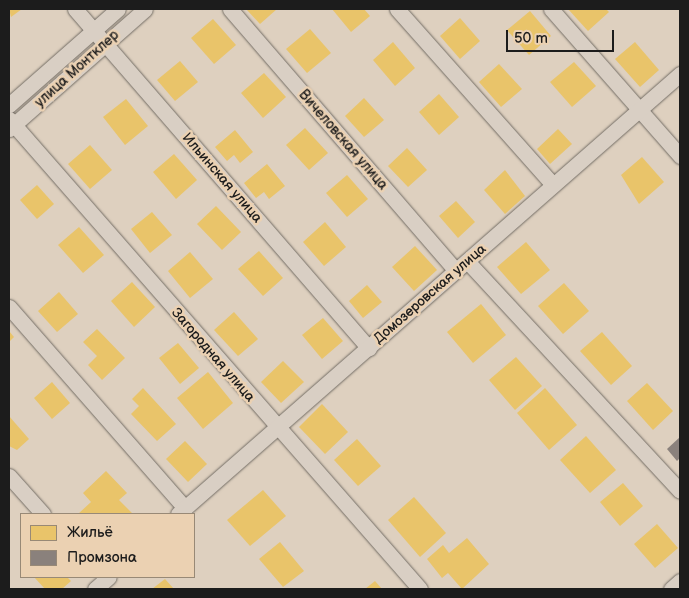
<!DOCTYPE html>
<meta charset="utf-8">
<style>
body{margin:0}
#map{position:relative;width:689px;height:598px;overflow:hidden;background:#ded0bf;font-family:"Balsamiq Sans",sans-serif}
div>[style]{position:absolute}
.homes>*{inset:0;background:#e9c46a}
.industry>*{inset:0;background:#8a817c}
.roads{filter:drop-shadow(0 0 1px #736d65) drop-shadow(0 0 1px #736d65)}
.minor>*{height:15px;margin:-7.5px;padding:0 7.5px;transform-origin:7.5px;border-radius:7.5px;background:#d9cfc4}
span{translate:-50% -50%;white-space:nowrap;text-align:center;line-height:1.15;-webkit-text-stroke:5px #ebd1b2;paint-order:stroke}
.street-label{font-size:14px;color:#1c1c1c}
.frame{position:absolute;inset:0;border:10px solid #1c1c1c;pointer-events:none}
.legend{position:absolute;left:20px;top:513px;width:175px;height:65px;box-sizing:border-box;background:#ebd1b2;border:1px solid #988976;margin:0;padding:6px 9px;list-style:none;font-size:15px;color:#1c1c1c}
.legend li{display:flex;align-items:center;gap:10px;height:25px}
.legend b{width:25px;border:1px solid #988976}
.scale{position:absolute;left:506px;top:30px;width:108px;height:22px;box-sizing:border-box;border:2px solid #1c1c1c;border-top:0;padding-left:6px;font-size:15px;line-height:18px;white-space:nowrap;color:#1c1c1c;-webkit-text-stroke:4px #ebd1b2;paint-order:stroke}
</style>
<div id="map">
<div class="homes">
<i style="clip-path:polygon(9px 9px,22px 9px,11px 17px)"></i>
<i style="clip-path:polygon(246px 9px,277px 9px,260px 24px)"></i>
<i style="clip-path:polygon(332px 9px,364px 9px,370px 16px,351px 32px)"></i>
<i style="clip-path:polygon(568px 9px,606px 9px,609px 12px,588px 31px)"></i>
<i style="clip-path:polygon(530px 11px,551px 36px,529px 55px,507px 30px)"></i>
<i style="clip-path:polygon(460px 18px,480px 41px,460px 59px,440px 36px)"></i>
<i style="clip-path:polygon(213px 19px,236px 45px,214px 64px,191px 38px)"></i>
<i style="clip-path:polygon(310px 29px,331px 53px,307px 73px,286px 49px)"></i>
<i style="clip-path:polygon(393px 42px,415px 68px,395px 86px,373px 60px)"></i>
<i style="clip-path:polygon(635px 42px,659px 70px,640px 87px,615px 59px)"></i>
<i style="clip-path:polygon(180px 61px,198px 82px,175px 101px,157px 80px)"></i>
<i style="clip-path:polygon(574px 62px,596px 86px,572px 107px,550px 82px)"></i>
<i style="clip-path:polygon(499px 64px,522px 89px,501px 107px,479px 82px)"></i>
<i style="clip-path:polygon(264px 73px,286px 97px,263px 118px,241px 93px)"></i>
<i style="clip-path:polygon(439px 94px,459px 117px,439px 135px,419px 112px)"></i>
<i style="clip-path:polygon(364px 98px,384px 120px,364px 137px,345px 116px)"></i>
<i style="clip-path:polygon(126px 99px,148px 126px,125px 145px,103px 117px)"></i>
<i style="clip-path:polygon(305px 128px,328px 153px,309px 170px,286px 145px)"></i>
<i style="clip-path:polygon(558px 129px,572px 144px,550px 164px,537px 149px)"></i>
<i style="clip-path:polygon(235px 130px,253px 152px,240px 163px,234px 155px,227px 161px,215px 147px)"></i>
<i style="clip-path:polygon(90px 145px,112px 170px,90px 189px,68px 164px)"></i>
<i style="clip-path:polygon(407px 148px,427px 170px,408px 187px,388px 166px)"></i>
<i style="clip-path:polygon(174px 154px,197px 180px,176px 199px,153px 172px)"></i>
<i style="clip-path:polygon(642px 157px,664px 182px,639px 204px,621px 175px)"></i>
<i style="clip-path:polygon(267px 164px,285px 186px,269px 199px,264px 192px,256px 198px,244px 183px)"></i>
<i style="clip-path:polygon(505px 170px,525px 196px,505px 214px,484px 190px)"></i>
<i style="clip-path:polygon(347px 175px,368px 199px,347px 217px,326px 193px)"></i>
<i style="clip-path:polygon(37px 185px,54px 204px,37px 219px,20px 200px)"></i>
<i style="clip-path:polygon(456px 201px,475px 222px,458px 238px,439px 216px)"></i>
<i style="clip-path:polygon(216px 206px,241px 232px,222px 250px,197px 224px)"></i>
<i style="clip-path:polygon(152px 212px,172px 235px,150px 253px,131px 229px)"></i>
<i style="clip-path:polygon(325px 222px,346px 247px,324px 266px,303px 242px)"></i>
<i style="clip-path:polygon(79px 227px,104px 255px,83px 273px,58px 245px)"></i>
<i style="clip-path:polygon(526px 242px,550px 270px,521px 294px,497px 267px)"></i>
<i style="clip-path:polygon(415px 246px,437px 270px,414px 291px,392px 267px)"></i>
<i style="clip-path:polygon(259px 251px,283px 278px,263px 296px,238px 269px)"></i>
<i style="clip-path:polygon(190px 252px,213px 279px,190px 298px,168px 271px)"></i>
<i style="clip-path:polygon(132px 282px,155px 307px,134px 327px,111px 301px)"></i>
<i style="clip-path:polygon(564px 283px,589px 311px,563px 334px,538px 306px)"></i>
<i style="clip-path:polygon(367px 285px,382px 302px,363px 318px,349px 301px)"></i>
<i style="clip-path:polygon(59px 292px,78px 314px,57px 332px,38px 311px)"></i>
<i style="clip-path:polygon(481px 304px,506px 335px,473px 363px,447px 332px)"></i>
<i style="clip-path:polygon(234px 312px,258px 339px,238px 356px,214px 330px)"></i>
<i style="clip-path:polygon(323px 318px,343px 341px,322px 359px,302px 335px)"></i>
<i style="clip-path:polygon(97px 329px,125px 358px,102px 380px,88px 365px,97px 356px,83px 342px)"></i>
<i style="clip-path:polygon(9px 331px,14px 337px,9px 342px)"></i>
<i style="clip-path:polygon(602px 332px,632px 366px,611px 385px,580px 351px)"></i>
<i style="clip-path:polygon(178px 343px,199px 368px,180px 384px,159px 358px)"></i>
<i style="clip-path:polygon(516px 357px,542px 386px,515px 410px,489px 380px)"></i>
<i style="clip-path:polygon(283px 361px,304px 382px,281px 403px,261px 382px)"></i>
<i style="clip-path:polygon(208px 372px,233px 403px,203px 429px,177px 398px)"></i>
<i style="clip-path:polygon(52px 382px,70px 403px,52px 419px,34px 398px)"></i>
<i style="clip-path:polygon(647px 383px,673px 411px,653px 430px,627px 401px)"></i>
<i style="clip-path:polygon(143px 388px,176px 424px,157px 441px,131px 414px,139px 406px,132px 399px)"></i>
<i style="clip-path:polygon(545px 388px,577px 425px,549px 450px,517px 413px)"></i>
<i style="clip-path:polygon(322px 404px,348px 432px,325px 454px,299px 427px)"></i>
<i style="clip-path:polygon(9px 416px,29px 439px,17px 450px,9px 446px)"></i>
<i style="clip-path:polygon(586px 436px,616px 470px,590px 493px,560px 460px)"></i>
<i style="clip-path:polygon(357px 439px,381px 466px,358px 486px,334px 460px)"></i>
<i style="clip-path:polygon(185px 441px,207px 464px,188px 482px,166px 459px)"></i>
<i style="clip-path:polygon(106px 471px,127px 493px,119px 500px,133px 514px,78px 514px,91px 502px,83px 493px)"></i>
<i style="clip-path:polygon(623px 483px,643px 506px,620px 526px,600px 502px)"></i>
<i style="clip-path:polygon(263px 490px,286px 516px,250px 546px,227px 520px)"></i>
<i style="clip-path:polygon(414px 497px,446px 533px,420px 557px,388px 520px)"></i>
<i style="clip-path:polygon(657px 524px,678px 548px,655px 568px,634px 544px)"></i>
<i style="clip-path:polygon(467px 538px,489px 564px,462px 589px,448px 573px,442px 578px,427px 559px,443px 545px,449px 553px)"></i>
<i style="clip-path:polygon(280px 542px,304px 571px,283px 587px,259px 559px)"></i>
<i style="clip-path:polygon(34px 577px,67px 577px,71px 581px,62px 589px,45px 589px)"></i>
<i style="clip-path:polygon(165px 579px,174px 589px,152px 589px)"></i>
<i style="clip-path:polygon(375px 581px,382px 589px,365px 589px)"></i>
</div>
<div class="industry">
<i style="clip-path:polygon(680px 437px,680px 458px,677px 461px,667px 449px)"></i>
</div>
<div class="roads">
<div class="minor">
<i style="left:75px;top:9px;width:449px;rotate:49.1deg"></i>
<i style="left:230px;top:9px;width:346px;rotate:49.2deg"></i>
<i style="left:397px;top:9px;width:235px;rotate:48.4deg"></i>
<i style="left:551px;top:9px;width:196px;rotate:48.7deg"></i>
<i style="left:9px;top:105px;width:145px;rotate:-41.4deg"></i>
<i style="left:9px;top:119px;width:624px;rotate:48.83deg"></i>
<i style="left:9px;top:129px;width:181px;rotate:-41.4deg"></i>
<i style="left:467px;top:261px;width:313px;rotate:47.2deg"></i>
<i style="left:9px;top:307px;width:267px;rotate:48.8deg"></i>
<i style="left:9px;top:476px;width:51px;rotate:48.2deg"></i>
<i style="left:178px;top:514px;width:668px;rotate:-41.23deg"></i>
<i style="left:95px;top:589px;width:18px;rotate:-41deg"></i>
<i style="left:671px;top:589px;width:12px;rotate:-42deg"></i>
</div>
</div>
<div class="street-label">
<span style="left:77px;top:69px;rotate:-42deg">улица Монтклер</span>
<span style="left:343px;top:140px;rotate:49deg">Вичеловская улица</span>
<span style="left:222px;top:178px;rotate:49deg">Ильинская улица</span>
<span style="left:430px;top:294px;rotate:-41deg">Домозеровская улица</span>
<span style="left:213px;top:355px;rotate:49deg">Загородная улица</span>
</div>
<div class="frame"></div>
<ul class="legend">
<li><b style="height:14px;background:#e9c46a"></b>Жильё</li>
<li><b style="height:14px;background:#8a817c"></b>Промзона</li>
</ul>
<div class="scale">50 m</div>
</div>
